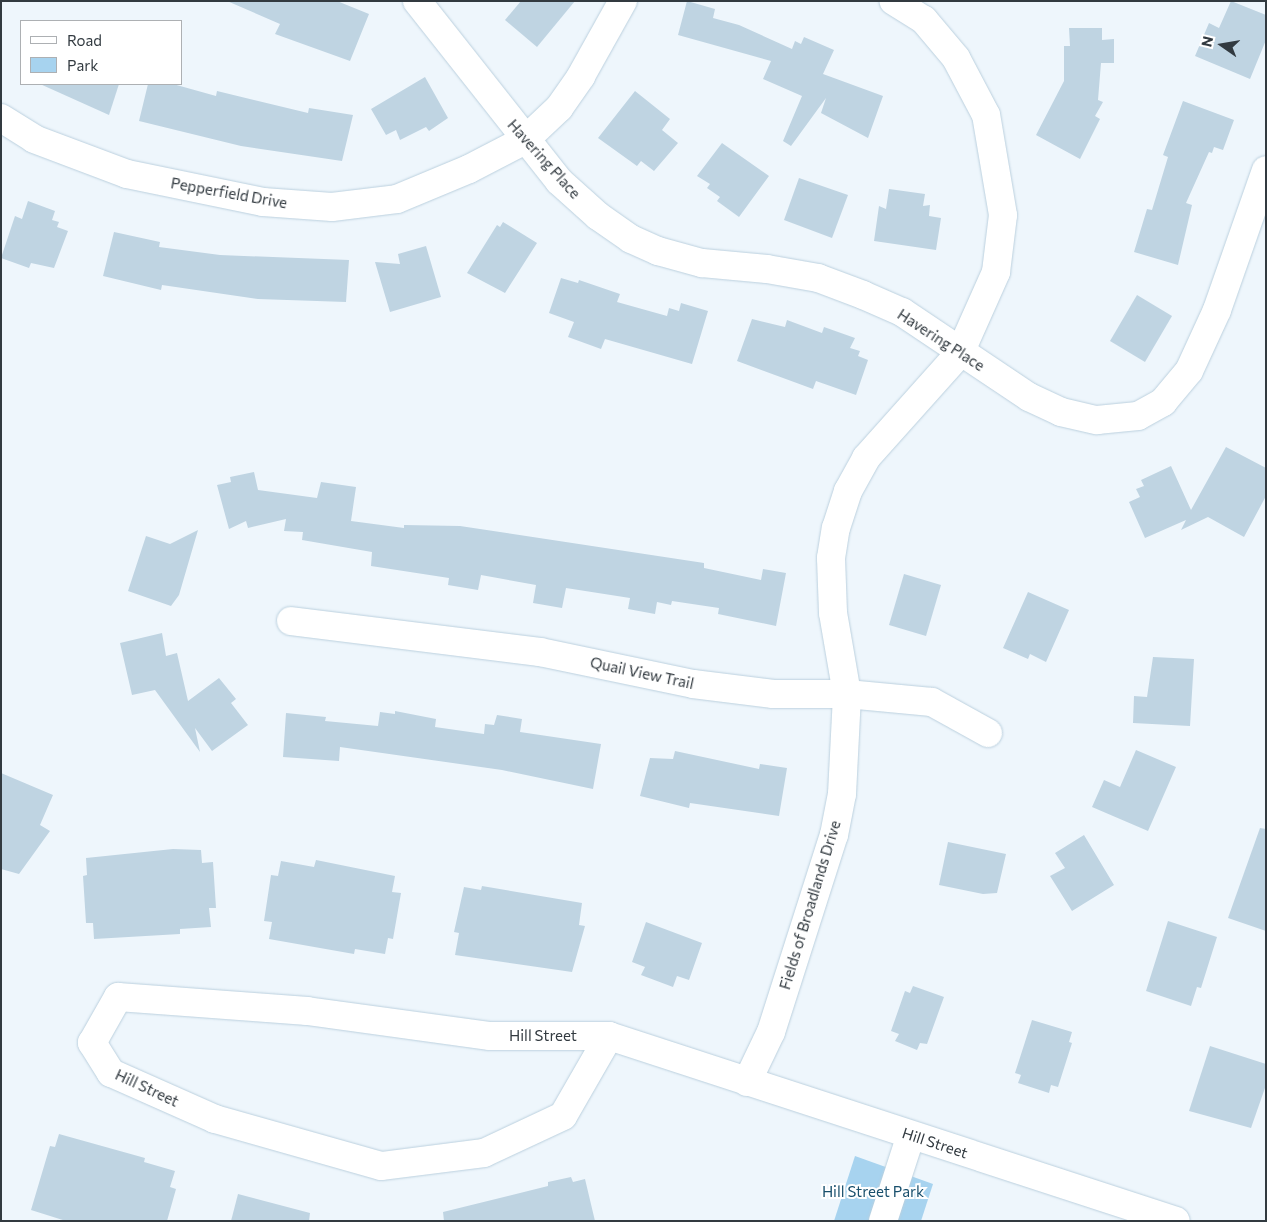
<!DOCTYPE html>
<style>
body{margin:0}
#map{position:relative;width:1267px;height:1222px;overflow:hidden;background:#eef6fc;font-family:Commissioner,sans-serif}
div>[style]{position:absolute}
.green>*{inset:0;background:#a7d3ef}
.building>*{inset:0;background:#bfd4e2}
.roads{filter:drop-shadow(0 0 1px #bbd0de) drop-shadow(0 0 1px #bbd0de)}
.minor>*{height:28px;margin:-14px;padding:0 14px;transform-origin:14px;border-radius:14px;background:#fff}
span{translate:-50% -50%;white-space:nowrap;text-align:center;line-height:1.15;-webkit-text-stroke:4px #fff;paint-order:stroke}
.street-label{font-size:15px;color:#323a40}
.park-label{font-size:15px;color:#184f6c}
.frame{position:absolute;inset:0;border:2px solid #323a40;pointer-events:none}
.legend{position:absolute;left:20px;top:20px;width:162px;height:65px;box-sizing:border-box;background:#fff;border:1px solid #adb0b3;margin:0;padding:6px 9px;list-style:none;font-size:15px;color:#323a40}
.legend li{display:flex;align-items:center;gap:10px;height:25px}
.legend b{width:25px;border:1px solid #adb0b3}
.north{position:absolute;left:1197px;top:20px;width:50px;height:50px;-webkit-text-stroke:4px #fff;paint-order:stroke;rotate:283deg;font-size:14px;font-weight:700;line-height:20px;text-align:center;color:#323a40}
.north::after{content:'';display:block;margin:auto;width:18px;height:22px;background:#323a40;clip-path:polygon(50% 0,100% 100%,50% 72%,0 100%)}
</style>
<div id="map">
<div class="green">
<i style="clip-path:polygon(855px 1156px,933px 1184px,921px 1221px,834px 1221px)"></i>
</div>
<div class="building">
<i style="clip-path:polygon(227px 1px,337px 1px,369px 14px,350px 61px,275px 34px,280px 24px)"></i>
<i style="clip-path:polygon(521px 1px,575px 1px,537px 47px,505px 20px)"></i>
<i style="clip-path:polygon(687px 1px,715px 9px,713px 18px,739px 25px,792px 49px,795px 41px,801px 44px,804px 37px,834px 50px,823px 74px,883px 96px,868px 138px,821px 113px,826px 98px,791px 146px,783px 141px,802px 96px,763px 79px,771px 61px,678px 35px)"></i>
<i style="clip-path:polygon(1231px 1px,1266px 15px,1266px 40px,1250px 79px,1195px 56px,1209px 23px,1219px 28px)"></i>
<i style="clip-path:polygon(1069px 28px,1102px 28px,1102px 40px,1114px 39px,1114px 63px,1101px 63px,1098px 100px,1103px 102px,1095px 116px,1100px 119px,1080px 159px,1036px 135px,1064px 81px,1064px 46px,1070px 46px)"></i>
<i style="clip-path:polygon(425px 77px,448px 118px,429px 131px,426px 127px,400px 140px,396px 130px,386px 135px,371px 109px)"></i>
<i style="clip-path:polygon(40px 84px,119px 84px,109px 115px)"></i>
<i style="clip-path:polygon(148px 84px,173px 84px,216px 96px,217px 91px,308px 113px,309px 108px,353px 115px,342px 161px,241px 146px,139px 121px)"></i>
<i style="clip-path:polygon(635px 91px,670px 119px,662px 130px,678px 143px,654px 171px,641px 161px,637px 166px,598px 138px)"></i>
<i style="clip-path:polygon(1183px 101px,1234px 120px,1223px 150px,1214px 147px,1212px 153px,1209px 152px,1186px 203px,1192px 205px,1178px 265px,1134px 252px,1147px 209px,1152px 210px,1168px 157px,1163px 155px)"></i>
<i style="clip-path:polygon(722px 143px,769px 176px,739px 217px,717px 201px,720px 197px,707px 188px,710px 184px,697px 176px)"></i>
<i style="clip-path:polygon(799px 178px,848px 195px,832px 238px,784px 220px)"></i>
<i style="clip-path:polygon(889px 189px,925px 194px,923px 206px,930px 205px,929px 216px,941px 218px,936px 250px,874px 241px,879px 206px,886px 209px)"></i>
<i style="clip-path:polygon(28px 201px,55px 211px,52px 220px,59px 222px,57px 227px,68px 231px,54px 268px,31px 263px,29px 268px,1px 258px,15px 216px,22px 219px)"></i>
<i style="clip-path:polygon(503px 222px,537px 243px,505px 293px,467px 273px,497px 225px,500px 227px)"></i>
<i style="clip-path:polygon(114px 232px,160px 242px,159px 247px,220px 255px,349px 260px,346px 302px,258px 299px,162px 285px,161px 290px,103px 276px)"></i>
<i style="clip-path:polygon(426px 246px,441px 297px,390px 312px,375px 262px,400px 264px,398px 254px)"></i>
<i style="clip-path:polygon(561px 278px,578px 283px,579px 280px,620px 294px,617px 302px,667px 316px,669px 308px,679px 311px,681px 303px,708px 311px,692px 364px,605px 339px,601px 349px,568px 337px,574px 322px,549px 313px)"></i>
<i style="clip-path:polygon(1137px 295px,1172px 316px,1145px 362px,1110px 341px)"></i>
<i style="clip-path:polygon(752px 319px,785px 327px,787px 320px,822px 333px,824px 327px,855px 338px,850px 348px,860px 351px,858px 356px,868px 360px,856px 395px,816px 381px,813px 389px,737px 361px)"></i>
<i style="clip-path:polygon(1226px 447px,1266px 468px,1266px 496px,1244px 537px,1208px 517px,1181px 530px,1186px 520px,1145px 538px,1129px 502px,1140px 497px,1136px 489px,1144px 486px,1141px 480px,1171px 466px,1191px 510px)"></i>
<i style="clip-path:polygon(254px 472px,258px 490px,317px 498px,321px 482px,356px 487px,351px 521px,404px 528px,404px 525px,460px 526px,704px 563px,704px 568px,761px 580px,763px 569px,786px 573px,776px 626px,718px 614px,719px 608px,672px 601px,671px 605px,657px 602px,655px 614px,628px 609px,630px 598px,566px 588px,562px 608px,533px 603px,536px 585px,481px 575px,478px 590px,448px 585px,449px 578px,371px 566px,372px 552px,302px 540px,303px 532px,284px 531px,286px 519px,248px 528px,246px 521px,229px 529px,217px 485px,231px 482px,230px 477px)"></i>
<i style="clip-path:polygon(198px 530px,179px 595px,171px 606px,128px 591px,146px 536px,170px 544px)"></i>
<i style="clip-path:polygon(904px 574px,941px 585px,926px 636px,889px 625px)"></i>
<i style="clip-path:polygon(1028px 592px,1069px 610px,1046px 662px,1030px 654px,1028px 659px,1003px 648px)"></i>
<i style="clip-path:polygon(162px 633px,166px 656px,177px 653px,188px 701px,219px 678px,236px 699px,231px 703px,248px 725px,212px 751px,195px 728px,200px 752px,155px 690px,132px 695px,120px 643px)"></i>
<i style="clip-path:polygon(1153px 657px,1194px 659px,1190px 726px,1133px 723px,1134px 696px,1147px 697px)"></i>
<i style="clip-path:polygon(395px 711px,436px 719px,435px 727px,484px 734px,485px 724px,494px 725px,497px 715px,522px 719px,520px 732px,601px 744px,593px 789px,502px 770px,340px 747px,339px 761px,283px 757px,286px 713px,326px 717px,325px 721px,378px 726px,380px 712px,395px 714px)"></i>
<i style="clip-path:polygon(1136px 750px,1176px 767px,1148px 831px,1092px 807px,1104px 780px,1120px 787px)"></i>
<i style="clip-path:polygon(675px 751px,759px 769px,760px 764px,787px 768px,779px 816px,690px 803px,689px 808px,640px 796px,650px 758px,673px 759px)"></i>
<i style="clip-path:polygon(1px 773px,53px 795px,40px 825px,50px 831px,19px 874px,1px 869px)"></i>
<i style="clip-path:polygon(1260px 828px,1266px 829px,1266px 931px,1228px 918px)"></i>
<i style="clip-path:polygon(1084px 835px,1114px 885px,1072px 911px,1050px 876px,1065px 868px,1055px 853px)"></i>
<i style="clip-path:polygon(948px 842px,1006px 854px,997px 893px,983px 894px,939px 885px)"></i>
<i style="clip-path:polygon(173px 849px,201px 850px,202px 863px,213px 862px,216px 908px,209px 908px,211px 927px,180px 929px,180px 934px,94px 939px,93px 923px,86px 923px,83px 876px,87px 875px,86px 858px)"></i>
<i style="clip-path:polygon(316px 860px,395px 876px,392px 892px,401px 893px,393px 939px,388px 938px,385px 954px,355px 949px,354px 954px,269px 939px,272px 922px,264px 921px,271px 875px,278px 876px,281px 861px,314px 867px)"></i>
<i style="clip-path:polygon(482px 886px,582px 903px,579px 925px,585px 926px,572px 972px,455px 955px,459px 933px,454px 932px,464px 887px,481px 890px)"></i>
<i style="clip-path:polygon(1168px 921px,1217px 937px,1201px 988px,1197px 987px,1191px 1006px,1146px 991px)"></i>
<i style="clip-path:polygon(646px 922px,702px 943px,689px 980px,677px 976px,673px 987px,641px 975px,645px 967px,632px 962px)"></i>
<i style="clip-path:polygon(913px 986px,944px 997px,927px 1044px,920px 1043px,917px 1050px,895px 1041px,899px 1034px,891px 1031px,905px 991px,910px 993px)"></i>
<i style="clip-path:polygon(1032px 1020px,1072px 1032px,1069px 1042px,1072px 1043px,1058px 1087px,1051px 1085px,1049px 1093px,1018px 1083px,1021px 1075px,1015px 1073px)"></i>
<i style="clip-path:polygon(1210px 1046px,1266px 1064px,1266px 1085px,1251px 1128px,1189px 1111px)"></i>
<i style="clip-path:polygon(59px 1134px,145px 1158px,144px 1162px,175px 1171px,170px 1187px,176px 1189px,167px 1221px,66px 1221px,31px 1210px,50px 1146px,55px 1147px)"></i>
<i style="clip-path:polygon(571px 1177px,573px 1182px,585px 1179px,595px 1221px,444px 1221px,443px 1212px,548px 1186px,548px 1182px)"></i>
<i style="clip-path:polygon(238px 1194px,310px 1213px,309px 1221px,231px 1221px)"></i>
</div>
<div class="roads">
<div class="minor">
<i style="left:417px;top:1px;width:229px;rotate:51.7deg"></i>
<i style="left:559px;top:181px;width:52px;rotate:41.9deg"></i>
<i style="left:598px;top:216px;width:40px;rotate:34.9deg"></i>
<i style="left:631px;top:239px;width:30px;rotate:24deg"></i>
<i style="left:658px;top:251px;width:46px;rotate:15.3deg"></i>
<i style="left:702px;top:263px;width:65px;rotate:5.3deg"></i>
<i style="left:767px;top:269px;width:52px;rotate:10deg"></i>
<i style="left:818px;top:278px;width:48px;rotate:20.7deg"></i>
<i style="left:863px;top:295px;width:43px;rotate:23.6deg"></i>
<i style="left:902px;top:312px;width:153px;rotate:33.8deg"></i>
<i style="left:1029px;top:397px;width:35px;rotate:25deg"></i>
<i style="left:1061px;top:412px;width:37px;rotate:13deg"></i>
<i style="left:1097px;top:420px;width:41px;rotate:-5.6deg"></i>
<i style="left:1138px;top:416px;width:29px;rotate:-29deg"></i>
<i style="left:1163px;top:402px;width:40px;rotate:-50deg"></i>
<i style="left:1189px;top:371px;width:67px;rotate:-65.3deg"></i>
<i style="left:1217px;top:310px;width:148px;rotate:-70.7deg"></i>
<i style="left:1px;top:118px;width:39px;rotate:32deg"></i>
<i style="left:34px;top:139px;width:99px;rotate:20.6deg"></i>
<i style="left:127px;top:174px;width:139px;rotate:11.6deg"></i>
<i style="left:263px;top:202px;width:69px;rotate:4.1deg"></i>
<i style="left:332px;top:207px;width:65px;rotate:-7deg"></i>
<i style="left:397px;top:199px;width:78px;rotate:-22.6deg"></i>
<i style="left:469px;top:169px;width:63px;rotate:-27.4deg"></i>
<i style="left:525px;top:140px;width:47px;rotate:-43.3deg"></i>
<i style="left:559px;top:108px;width:39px;rotate:-55deg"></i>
<i style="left:581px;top:76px;width:86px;rotate:-60.8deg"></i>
<i style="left:291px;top:621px;width:251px;rotate:7.1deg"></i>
<i style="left:540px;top:652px;width:156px;rotate:11.8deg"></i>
<i style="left:693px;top:684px;width:81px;rotate:7.1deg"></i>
<i style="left:773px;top:694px;width:74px"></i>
<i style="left:847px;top:694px;width:85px;rotate:5.4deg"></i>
<i style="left:932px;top:702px;width:64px;rotate:29deg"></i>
<i style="left:118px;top:997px;width:190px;rotate:4.2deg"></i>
<i style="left:307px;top:1011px;width:185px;rotate:7.8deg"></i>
<i style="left:490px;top:1036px;width:119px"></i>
<i style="left:609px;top:1036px;width:92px;rotate:119.9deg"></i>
<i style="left:563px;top:1116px;width:87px;rotate:154.9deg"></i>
<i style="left:484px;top:1153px;width:104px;rotate:172.8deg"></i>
<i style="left:381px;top:1166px;width:173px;rotate:-164.2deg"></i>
<i style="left:215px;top:1119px;width:114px;rotate:-156.1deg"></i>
<i style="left:111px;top:1073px;width:36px;rotate:-122deg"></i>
<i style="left:92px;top:1043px;width:53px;rotate:-60.5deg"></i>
<i style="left:609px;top:1036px;width:596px;rotate:18.07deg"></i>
<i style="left:747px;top:1082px;width:55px;rotate:-64.4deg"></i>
<i style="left:771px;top:1032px;width:207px;rotate:-72.3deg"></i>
<i style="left:834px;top:835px;width:42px;rotate:-79deg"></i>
<i style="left:842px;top:794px;width:100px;rotate:-87.1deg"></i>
<i style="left:847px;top:694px;width:82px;rotate:-99.8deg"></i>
<i style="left:833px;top:613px;width:55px;rotate:-92.1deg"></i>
<i style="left:831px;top:558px;width:30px;rotate:-81deg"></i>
<i style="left:836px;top:528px;width:39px;rotate:-72deg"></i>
<i style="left:848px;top:491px;width:38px;rotate:-61deg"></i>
<i style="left:866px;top:458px;width:141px;rotate:-48.2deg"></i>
<i style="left:960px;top:353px;width:89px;rotate:-66deg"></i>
<i style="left:996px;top:272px;width:57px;rotate:-83deg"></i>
<i style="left:1003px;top:215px;width:101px;rotate:-99.6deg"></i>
<i style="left:986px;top:115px;width:64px;rotate:-117.8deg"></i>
<i style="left:956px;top:58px;width:50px;rotate:-130.1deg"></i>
<i style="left:924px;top:20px;width:36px;rotate:-148deg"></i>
<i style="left:883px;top:1221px;width:90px;rotate:-72deg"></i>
</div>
</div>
<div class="street-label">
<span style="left:544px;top:159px;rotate:48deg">Havering Place</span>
<span style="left:229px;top:193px;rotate:10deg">Pepperfield Drive</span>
<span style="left:941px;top:340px;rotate:33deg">Havering Place</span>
<span style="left:642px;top:673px;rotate:12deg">Quail View Trail</span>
<span style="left:810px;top:905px;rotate:-73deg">Fields of Broadlands Drive</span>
<span style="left:543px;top:1036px">Hill Street</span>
<span style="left:147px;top:1088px;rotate:25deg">Hill Street</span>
<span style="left:935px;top:1143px;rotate:18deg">Hill Street</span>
</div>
<div class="park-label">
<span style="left:873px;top:1192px">Hill Street Park</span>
</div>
<div class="frame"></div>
<ul class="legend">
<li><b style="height:6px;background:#fff"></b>Road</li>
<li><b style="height:14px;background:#a7d3ef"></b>Park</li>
</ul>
<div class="north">N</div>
</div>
